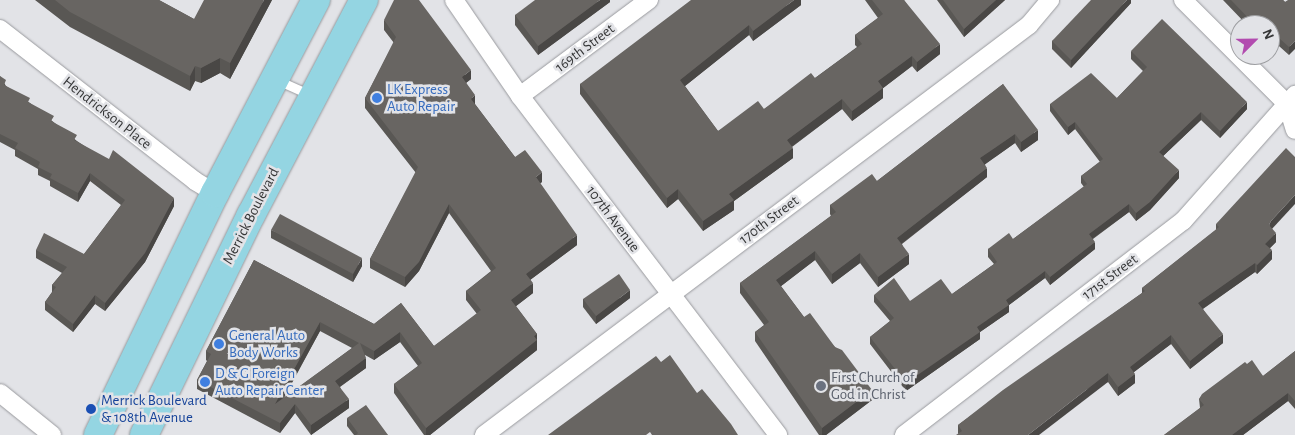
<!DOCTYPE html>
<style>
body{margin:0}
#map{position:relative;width:1295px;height:435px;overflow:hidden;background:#e2e3e7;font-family:"Alegreya Sans",sans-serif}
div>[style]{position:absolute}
.roads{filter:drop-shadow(0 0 1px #999a9e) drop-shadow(0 0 1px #999a9e)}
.service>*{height:9px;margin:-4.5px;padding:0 4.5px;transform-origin:4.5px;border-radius:4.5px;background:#fff}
.minor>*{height:18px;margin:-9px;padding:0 9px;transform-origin:9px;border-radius:9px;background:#fff}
.primary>*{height:28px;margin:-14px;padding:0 14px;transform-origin:14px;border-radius:14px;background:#94d5e2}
.wall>*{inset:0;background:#595754}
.shaded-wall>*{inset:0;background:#494745}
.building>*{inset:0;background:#686562}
.dots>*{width:14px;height:14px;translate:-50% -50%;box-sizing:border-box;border:2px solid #e2e3e7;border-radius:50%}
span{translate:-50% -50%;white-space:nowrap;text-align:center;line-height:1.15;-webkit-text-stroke:5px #e2e3e7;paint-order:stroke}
.street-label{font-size:15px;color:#353637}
.shop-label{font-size:15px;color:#366cbe}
.left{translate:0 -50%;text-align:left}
.worship-label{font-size:15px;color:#5b616d}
.transit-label{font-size:15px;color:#164399}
.north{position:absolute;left:1230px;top:15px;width:50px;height:50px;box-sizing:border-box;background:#e2e3e7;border:1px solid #9d9ea1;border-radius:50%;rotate:67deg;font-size:14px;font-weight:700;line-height:20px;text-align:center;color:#353637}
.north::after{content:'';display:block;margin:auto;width:18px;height:22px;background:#b24baf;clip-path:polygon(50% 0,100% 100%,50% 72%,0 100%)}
</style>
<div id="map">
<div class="roads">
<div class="service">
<i style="left:277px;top:80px;width:37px;rotate:24deg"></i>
</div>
<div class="minor">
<i style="left:454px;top:0;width:116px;rotate:55.5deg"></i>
<i style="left:520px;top:96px;width:426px;rotate:52.7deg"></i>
<i style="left:1183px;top:0;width:147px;rotate:45deg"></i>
<i style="left:1287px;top:104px;width:27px;rotate:73deg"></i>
<i style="left:0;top:29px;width:247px;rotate:37.9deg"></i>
<i style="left:195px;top:181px;width:23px;rotate:31deg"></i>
<i style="left:520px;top:96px;width:161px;rotate:-36.7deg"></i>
<i style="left:0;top:393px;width:67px;rotate:38.9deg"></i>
<i style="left:484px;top:435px;width:682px;rotate:-36.95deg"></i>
<i style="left:1029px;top:25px;width:33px;rotate:-50deg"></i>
<i style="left:904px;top:435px;width:352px;rotate:-37.5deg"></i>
<i style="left:1183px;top:221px;width:169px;rotate:-48.4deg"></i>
</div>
<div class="primary">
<i style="left:98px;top:435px;width:269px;rotate:-64.2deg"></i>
<i style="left:215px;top:193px;width:218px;rotate:-62.4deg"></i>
<i style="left:144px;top:435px;width:245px;rotate:-64.1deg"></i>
<i style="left:251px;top:215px;width:243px;rotate:-62.3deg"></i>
</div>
</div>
<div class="wall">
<i style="clip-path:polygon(35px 0,159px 0,194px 19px,272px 0,230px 79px,220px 73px,201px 83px,195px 81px,190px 91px,70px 27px)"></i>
<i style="clip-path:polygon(610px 0,610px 2px,538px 55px,515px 25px,515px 15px)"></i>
<i style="clip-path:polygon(801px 0,801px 5px,753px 41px,749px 35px,685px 86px,718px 131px,764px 109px,815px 78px,857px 47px,855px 45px,855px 35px,878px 18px,865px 0,904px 0,940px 54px,917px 72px,912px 66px,883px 88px,883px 98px,852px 121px,842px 109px,792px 147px,793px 158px,734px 201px,734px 210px,703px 231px,678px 199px,667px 208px,580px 94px,580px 84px)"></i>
<i style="clip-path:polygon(937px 0,1005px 0,964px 37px)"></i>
<i style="clip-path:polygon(1131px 0,1131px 3px,1071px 68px,1052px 49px,1052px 41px)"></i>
<i style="clip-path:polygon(1223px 0,1283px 0,1285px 2px,1295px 0,1289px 55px,1270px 38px,1270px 25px,1247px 25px)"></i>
<i style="clip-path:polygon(evenodd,384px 20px,471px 79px,466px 83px,475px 104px,515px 157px,542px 182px,540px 183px,577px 245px,530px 280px,533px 293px,516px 306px,537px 334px,537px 350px,430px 435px,424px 435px,394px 393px,394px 384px,418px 366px,400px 342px,374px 360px,365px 355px,366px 368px,340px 387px,349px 408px,311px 435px,295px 413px,280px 433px,197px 389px,197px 380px,207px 361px,206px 360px,206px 351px,254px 260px,374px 324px,401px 303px,434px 346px,477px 314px,466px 300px,466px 291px,491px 271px,449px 213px,419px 271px,405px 287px,370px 268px,370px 259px,416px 173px,365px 108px,365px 98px,394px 43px,384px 30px,384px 20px,320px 331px,352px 348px,284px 398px,320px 331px)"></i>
<i style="clip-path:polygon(1131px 51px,1247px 109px,1220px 138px,1201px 120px,1163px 156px,1179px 178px,1150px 210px,1136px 221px,1129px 212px,1093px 239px,1095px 249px,1050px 285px,1045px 278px,1009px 305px,1009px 312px,980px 332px,980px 339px,906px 391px,870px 344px,870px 337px,890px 321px,874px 302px,874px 295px,910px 301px,952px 294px,994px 264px,988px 257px,988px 249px,1013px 239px,1084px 187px,1081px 183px,1081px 176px,1100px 162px,1075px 129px,1068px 135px,1050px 111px,1050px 104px,1117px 98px,1143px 71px,1131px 59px)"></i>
<i style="clip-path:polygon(0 76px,6px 86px,30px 103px,77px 141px,174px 206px,145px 262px,105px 311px,95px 304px,73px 332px,45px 310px,45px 302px,52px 292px,52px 285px,62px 273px,36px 258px,36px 250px,84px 254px,121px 205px,90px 181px,78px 202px,50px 186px,50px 181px,38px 175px,38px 169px,15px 156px,15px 150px,0 142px)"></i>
<i style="clip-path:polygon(1003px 84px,1038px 140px,1021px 152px,1015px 143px,985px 164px,987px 177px,902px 244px,909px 264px,878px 287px,860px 263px,832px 284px,815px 260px,781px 286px,804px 317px,835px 347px,872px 400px,826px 435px,819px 435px,755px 341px,755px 332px,764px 325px,740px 293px,740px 283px,831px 216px,830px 214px,830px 205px,877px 181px)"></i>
<i style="clip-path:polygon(1216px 224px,1272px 229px,1276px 242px,1270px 248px,1272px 259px,1257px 274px,1255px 272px,1203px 309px,1223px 343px,1190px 369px,1171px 344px,1134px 372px,1135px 383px,1118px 396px,1108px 382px,958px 434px,958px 425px,1142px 293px,1142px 288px,1216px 230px)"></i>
<i style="clip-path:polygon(271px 230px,362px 266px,353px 282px,271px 238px)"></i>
<i style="clip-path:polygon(630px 298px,596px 324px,583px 307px,583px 299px)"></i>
<i style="clip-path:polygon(1295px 351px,1295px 409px,1288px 401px,1243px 435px,1164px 435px,1200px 408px,1199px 399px,1247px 364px,1263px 376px)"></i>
<i style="clip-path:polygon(347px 418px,388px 435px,354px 435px,347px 426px)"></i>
</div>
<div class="shaded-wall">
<i style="clip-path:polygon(264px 0,272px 0,230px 79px,230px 63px)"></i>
<i style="clip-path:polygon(600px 0,610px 0,610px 2px,538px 55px,538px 46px)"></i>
<i style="clip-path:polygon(794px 0,801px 0,801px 5px,753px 41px,753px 31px)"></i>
<i style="clip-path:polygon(996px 0,1005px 0,964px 37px,964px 29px)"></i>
<i style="clip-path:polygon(1127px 0,1131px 0,1131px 3px,1071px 68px,1071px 60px)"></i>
<i style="clip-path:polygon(1258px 20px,1258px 25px,1253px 25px,1253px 23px)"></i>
<i style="clip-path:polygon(749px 25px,749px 35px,680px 90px,680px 80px)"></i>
<i style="clip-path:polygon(1295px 41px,1295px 49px,1289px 55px,1289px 47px)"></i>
<i style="clip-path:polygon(940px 44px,940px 54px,917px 72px,917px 62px)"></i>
<i style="clip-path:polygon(912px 56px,912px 66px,878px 92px,878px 81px)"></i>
<i style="clip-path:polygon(220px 58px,220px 73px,201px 83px,201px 68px)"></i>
<i style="clip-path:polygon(195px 66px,195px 81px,190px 91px,190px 76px)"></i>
<i style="clip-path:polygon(471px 70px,471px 79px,462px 86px,462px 77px)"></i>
<i style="clip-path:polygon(883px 88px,883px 98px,852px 121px,852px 111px)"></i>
<i style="clip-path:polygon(475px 95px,475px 105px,471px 99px)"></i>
<i style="clip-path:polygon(842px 99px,842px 109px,787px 150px,787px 140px)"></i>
<i style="clip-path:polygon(1247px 102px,1247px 109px,1220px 138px,1220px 131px)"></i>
<i style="clip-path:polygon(1201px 112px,1201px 120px,1159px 160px,1159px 152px)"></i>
<i style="clip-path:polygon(1075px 122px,1075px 129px,1068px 135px,1068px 127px)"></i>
<i style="clip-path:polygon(1038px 130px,1038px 140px,1021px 152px,1021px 142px)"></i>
<i style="clip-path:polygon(1015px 134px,1015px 143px,980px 168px,980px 158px)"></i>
<i style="clip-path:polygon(793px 148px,793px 158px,734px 201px,734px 210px,703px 231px,703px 221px,729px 194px)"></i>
<i style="clip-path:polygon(987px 168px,987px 177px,897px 247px,897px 238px)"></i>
<i style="clip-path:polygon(1179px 170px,1179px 178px,1150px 210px,1136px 221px,1136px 213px)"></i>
<i style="clip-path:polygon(542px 172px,542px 182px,536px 186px,536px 177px)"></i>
<i style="clip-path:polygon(90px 173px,90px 181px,78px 202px,78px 193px)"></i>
<i style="clip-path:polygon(678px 189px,678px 199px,667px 208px,667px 198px)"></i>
<i style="clip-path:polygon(1295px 195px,1295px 204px,1271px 230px,1269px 225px,1271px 221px)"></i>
<i style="clip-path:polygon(174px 198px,174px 206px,145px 262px,105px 311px,105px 303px)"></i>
<i style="clip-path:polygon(449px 204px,449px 213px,419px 271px,405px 287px,405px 277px)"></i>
<i style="clip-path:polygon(1129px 204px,1129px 212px,1089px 241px,1089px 234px)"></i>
<i style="clip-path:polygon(1276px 233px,1276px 242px,1265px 253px,1265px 244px)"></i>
<i style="clip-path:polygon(577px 235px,577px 245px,526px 283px,526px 274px)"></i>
<i style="clip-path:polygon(1095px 242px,1095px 249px,1050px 285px,1050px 277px)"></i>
<i style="clip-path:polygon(1272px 250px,1272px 259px,1257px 274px,1257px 265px)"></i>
<i style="clip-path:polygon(815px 251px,815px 260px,776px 290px,776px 280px)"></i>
<i style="clip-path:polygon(860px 253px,860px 263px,832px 284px,832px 274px)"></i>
<i style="clip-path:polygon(909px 254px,909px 264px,878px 287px,878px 277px)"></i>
<i style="clip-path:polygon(362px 258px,362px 266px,353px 282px,353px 274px)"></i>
<i style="clip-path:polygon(1255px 263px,1255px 272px,1198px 312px,1198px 303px)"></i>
<i style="clip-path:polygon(1045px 271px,1045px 278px,1009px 305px,1009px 312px,980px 332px,980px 339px,906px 391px,906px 383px,1006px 300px)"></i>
<i style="clip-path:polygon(533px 283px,533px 293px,511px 310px,511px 300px)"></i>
<i style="clip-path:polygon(630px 290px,630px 298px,596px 324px,596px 316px)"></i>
<i style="clip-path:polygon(95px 295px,95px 304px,73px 332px,73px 324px)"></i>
<i style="clip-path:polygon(320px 322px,320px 331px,275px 413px,275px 404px)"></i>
<i style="clip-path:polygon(400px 332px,400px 342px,374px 360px,374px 351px)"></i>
<i style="clip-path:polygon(537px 334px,537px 350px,430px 435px,426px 435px,426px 428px)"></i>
<i style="clip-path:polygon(1223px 334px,1223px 343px,1190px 369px,1190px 361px)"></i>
<i style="clip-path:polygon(1171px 335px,1171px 344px,1130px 375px,1130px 367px)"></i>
<i style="clip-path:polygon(366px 358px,366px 368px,335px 390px,335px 381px)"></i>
<i style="clip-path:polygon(1108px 373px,1108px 382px,1039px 435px,1028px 435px)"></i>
<i style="clip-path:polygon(1135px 374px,1135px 383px,1118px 396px,1118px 387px)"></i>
<i style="clip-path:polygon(872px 390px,872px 400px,826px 435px,822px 435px,822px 428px)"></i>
<i style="clip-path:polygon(1288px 393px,1288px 401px,1243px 435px,1232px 435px)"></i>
<i style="clip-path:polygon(349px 399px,349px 408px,311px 435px,311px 425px)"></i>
<i style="clip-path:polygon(295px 404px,295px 413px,280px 433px,280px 423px)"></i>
</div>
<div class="building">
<i style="clip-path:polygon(55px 0,159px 0,194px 19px,204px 0,264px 0,230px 63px,220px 58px,201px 68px,195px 66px,190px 76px,70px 12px)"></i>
<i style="clip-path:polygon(evenodd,394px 0,419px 0,471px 70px,462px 77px,475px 95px,471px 99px,515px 157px,525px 150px,542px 172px,536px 177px,577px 235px,526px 274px,533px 283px,511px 300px,537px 334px,534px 336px,537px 340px,426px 428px,394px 384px,422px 363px,400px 332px,374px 351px,360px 343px,366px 358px,335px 381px,349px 399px,311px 425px,295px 404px,280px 423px,197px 380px,211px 354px,206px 351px,254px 260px,374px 324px,401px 303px,434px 346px,481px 310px,466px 291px,496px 268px,449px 204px,419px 262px,405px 277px,370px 259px,418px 167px,365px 98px,396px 37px,384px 20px,394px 0,320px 322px,359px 343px,275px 404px,320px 322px)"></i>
<i style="clip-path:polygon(535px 0,600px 0,538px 46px,515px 15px)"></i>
<i style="clip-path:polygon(691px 0,794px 0,753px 31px,749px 25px,680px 80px,718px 131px,758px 101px,764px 109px,811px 73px,815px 78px,862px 44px,855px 35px,883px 14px,872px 0,904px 0,940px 44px,917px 62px,912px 56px,878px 81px,883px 88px,852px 111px,842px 99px,787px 140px,793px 148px,729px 194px,734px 200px,703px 221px,678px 189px,667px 198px,580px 84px)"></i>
<i style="clip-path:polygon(943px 0,996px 0,964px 29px)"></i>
<i style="clip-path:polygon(1091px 0,1127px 0,1071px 60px,1052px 41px)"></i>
<i style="clip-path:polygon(1231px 0,1283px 0,1285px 2px,1288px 0,1295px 0,1295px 41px,1289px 47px,1270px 30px,1270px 25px,1264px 25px,1258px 20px,1253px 23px)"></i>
<i style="clip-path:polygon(1162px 19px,1247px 102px,1220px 131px,1201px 112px,1159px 152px,1179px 170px,1150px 202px,1136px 213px,1129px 204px,1089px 234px,1095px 242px,1050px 277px,1045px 271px,1006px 300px,1009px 305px,977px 327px,980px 332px,906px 383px,870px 337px,894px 318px,874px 295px,894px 278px,910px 301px,941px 279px,952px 294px,997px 262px,988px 249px,1009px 233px,1013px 239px,1087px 184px,1081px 176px,1103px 159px,1075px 122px,1068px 127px,1050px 104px,1091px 73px,1117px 98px,1147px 67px,1131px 51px)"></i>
<i style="clip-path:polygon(0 76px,6px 80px,4px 85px,30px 98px,28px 102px,54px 116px,51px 121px,77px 135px,74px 140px,109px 159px,113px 150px,174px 198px,145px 253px,105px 303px,95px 295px,73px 324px,45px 302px,56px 287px,52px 285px,67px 267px,36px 250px,44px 233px,84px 254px,125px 200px,90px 173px,78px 193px,50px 178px,52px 174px,38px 167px,40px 162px,15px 148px,18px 143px,0 134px)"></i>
<i style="clip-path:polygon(1003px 84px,1038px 130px,1021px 142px,1015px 134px,980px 158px,987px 168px,897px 238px,909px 254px,878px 277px,860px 253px,832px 274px,815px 251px,776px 280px,804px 317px,810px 313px,835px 347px,842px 350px,872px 390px,822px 428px,755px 332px,769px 322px,740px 283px,836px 212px,830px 205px,872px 174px,877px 181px)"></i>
<i style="clip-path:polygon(1286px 148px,1295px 157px,1295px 195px,1271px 221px,1269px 225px,1276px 233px,1265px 244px,1272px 250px,1257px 265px,1255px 263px,1198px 303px,1223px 334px,1190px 361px,1171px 335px,1130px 367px,1135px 374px,1118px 387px,1108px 373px,1028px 435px,956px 435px,962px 431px,958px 425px,1003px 390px,1145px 291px,1142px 288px,1219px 227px,1216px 224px)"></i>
<i style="clip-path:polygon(280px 214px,362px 258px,353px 274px,271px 230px)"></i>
<i style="clip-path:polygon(619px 274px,630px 290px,596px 316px,583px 299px)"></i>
<i style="clip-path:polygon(1295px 351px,1295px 401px,1288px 393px,1232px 435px,1164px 435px,1204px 405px,1199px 399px,1202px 394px,1245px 362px,1247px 364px,1252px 360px,1263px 376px)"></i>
<i style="clip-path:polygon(670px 355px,697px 393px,702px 389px,731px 424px,738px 435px,652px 435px,650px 432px,646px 435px,548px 435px,656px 356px,661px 362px)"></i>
<i style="clip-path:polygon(366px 405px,388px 435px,356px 435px,358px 433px,347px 418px)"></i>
</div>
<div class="dots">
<i style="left:377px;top:98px;background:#3f7fe0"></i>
<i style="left:219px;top:344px;background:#3f7fe0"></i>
<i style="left:205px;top:382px;background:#3f7fe0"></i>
<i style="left:821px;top:386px;background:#6b7280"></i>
<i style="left:91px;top:409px;background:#1a4fb4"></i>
</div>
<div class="street-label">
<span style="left:585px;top:48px;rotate:-37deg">169th Street</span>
<span style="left:107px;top:113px;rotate:38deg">Hendrickson Place</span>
<span style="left:251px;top:216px;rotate:-63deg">Merrick Boulevard</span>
<span style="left:613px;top:219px;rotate:53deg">107th Avenue</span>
<span style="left:769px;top:220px;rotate:-37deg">170th Street</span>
<span style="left:1110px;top:277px;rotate:-37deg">171st Street</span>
</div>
<div class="shop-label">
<span class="left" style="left:387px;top:98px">LK Express<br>Auto Repair</span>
<span class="left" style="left:229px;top:344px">General Auto<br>Body Works</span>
<span class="left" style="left:215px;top:382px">D &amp; G Foreign<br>Auto Repair Center</span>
</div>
<div class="worship-label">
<span class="left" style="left:831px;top:386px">First Church of<br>God in Christ</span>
</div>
<div class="transit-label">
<span class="left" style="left:101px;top:409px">Merrick Boulevard<br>&amp; 108th Avenue</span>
</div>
<div class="north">N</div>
</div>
